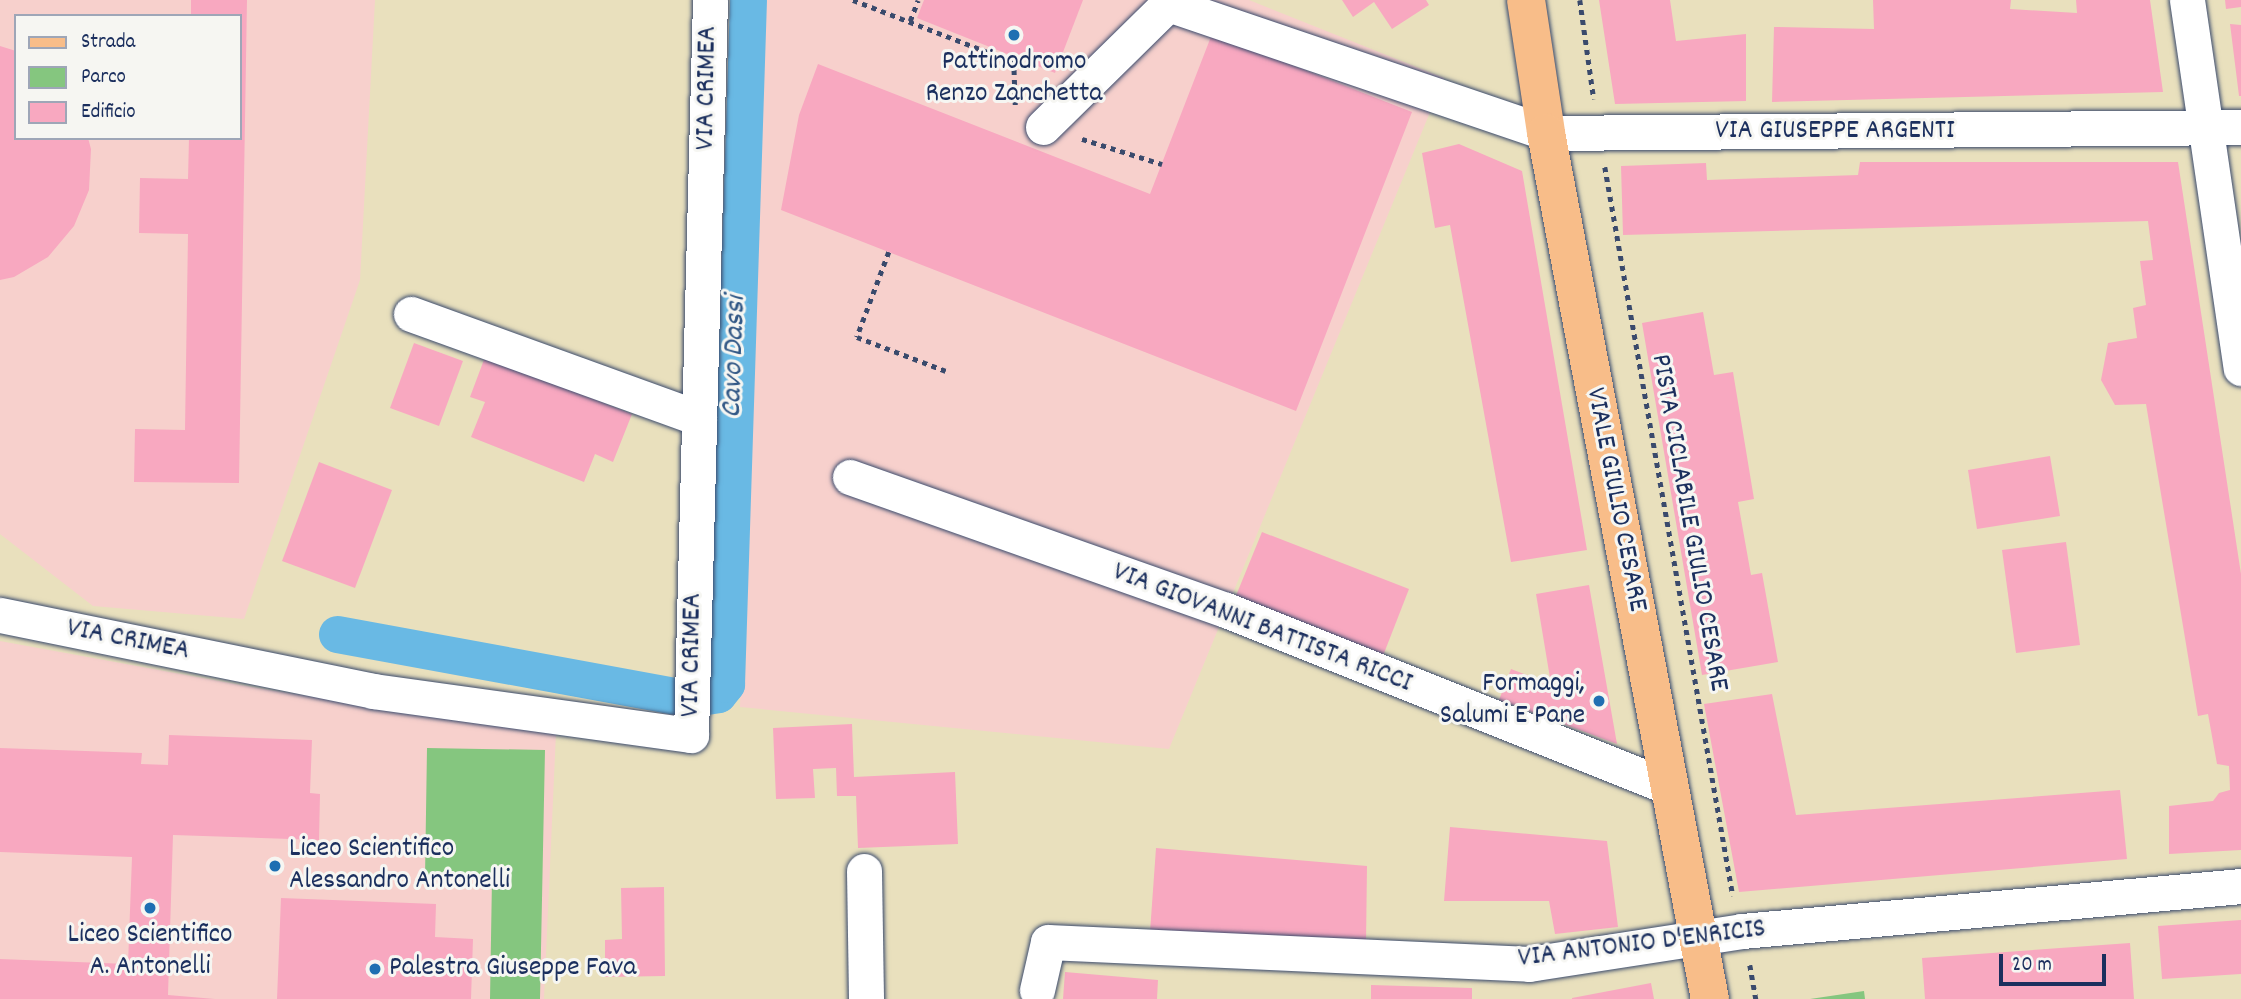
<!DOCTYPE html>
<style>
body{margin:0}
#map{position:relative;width:2241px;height:999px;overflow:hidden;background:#e9e0bd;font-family:Dekko,sans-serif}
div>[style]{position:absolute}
.built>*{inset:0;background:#f7d0cc}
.green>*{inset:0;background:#85c67f}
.canal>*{height:37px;margin:-18.5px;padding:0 18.5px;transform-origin:18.5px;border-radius:18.5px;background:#69b9e4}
.building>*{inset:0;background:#f8a8c0}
.path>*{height:4.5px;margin-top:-2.25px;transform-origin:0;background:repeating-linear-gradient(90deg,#3a4a6c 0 5px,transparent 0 10px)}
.roads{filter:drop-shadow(0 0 2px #3a4a6c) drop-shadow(0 0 2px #3a4a6c)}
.minor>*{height:35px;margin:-17.5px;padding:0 17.5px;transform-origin:17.5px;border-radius:17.5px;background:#fff}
.major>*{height:38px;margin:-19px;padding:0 19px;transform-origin:19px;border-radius:19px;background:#f8bd89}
.dots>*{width:19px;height:19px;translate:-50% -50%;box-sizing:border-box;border:4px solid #f6f6f2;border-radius:50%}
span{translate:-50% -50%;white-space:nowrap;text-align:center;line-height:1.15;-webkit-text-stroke:6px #f6f6f2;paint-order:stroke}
.poi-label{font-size:28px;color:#1b2f5e}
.right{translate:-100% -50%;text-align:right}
.left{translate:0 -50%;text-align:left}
.street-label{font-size:28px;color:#1b2f5e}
.water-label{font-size:30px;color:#325886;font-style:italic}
.legend{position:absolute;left:14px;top:14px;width:228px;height:126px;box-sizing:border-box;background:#f6f6f2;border:2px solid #9ea6b7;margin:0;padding:9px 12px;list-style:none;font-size:21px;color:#1b2f5e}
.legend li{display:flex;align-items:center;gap:14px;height:35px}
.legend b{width:35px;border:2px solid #9ea6b7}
.scale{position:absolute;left:1999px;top:954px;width:107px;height:32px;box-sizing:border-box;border:4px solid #1b2f5e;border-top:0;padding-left:9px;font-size:21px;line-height:24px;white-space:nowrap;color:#1b2f5e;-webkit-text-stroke:5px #f6f6f2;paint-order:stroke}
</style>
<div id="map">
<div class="built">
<i style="clip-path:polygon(evenodd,0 0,375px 0,360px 280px,244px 619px,93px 606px,0 534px,0 0,16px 16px,240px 16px,240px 138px,16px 138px,16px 16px)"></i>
<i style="clip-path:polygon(763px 0,1249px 0,1444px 78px,1169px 749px,740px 707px)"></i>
<i style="clip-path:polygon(0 641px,269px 690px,556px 733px,544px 999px,0 999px)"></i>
</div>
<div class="green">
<i style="clip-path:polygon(427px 748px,545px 750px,540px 999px,490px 999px,492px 878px,425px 877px)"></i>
<i style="clip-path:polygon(1864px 991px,1865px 999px,1810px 999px)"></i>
</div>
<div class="canal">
<i style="left:337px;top:634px;width:340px;rotate:10.4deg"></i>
<i style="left:700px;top:697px;width:18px;rotate:-9deg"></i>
<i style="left:718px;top:694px;width:13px;rotate:-51deg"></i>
<i style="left:726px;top:684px;width:684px;rotate:-88.16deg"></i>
</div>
<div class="building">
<i style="clip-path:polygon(191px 0,247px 0,239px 483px,134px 482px,135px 429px,185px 430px,188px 234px,139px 233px,140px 178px,188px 179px,189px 138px,240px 138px,240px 16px,191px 16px)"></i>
<i style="clip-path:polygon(924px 0,1083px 0,1055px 73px,917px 18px)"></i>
<i style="clip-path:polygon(1342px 0,1426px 0,1429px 5px,1392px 29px,1374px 2px,1353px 17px)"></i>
<i style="clip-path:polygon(1599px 0,1670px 0,1676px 41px,1746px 34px,1746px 101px,1615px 104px)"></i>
<i style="clip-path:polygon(1873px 0,2011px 0,2010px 9px,2077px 13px,2076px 0,2150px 0,2163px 92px,1772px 102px,1774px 27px,1874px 29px)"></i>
<i style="clip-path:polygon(2225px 0,2241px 0,2241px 7px,2226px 9px)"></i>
<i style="clip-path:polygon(2230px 24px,2241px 25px,2241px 96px,2239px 96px)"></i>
<i style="clip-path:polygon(1212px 34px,1412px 112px,1296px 411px,781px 210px,799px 115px,818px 64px,1150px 194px)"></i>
<i style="clip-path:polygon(0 46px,16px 51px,16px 138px,88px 138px,91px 149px,89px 190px,74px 226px,48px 257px,14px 277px,0 280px)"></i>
<i style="clip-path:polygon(1459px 144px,1522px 171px,1587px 550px,1511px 562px,1450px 225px,1435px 228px,1422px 153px)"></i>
<i style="clip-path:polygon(1860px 162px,2178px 162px,2241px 574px,2241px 850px,2169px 854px,2169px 806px,2213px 801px,2219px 793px,2230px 790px,2229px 766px,2217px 764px,2208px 714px,2198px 716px,2146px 404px,2115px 405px,2101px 380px,2108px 343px,2137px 338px,2133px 308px,2146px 305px,2140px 261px,2153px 260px,2148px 221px,1623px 235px,1621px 166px,1706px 163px,1707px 180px,1858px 175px)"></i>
<i style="clip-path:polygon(1703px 312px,1714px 375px,1733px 372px,1754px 499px,1738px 502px,1751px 575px,1762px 573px,1778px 662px,1702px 675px,1642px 323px)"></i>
<i style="clip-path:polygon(414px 343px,463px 361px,439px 426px,390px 408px)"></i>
<i style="clip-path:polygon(485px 357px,632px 414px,613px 462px,595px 454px,584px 482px,471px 437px,485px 402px,470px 397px)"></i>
<i style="clip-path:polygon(2050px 456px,2060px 516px,1977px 529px,1968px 470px)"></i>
<i style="clip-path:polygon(319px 462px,392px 490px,355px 588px,282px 561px)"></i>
<i style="clip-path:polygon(1262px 532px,1409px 589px,1381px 661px,1233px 603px)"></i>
<i style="clip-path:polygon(2066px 542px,2080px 645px,2016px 653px,2002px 550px)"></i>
<i style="clip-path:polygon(1589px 585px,1617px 744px,1499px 700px,1511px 669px,1551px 684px,1536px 594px)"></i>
<i style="clip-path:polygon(1772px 694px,1796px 815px,2120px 790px,2127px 859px,1739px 892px,1704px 704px)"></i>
<i style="clip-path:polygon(852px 724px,854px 777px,955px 772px,958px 844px,858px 848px,856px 796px,837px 796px,836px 768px,813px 769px,815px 798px,776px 799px,773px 728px)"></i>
<i style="clip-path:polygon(169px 735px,312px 740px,310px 793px,320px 794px,319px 840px,173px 835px,168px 995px,215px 999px,0 999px,0 959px,128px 964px,132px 857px,0 852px,0 748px,142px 753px,141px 764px,168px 765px)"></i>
<i style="clip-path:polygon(1450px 827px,1607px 841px,1618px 927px,1555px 934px,1549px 901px,1444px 901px)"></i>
<i style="clip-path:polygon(1156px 848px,1367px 866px,1366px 944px,1150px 932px)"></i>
<i style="clip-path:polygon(664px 887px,665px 976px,605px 977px,605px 940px,622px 939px,621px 888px)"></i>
<i style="clip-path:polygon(281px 898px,436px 904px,435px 937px,473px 939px,471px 999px,277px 999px)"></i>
<i style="clip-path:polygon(2241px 920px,2241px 974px,2162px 979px,2158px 926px)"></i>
<i style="clip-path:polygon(2130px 943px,2134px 999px,1925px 999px,1922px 958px)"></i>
<i style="clip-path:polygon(1065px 972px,1158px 980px,1157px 999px,1063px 999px)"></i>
<i style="clip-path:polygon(1651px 983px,1654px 999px,1572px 999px,1572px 998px)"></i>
<i style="clip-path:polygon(1371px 985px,1472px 988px,1472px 999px,1371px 999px)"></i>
</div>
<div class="path">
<i style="left:853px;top:0;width:175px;rotate:21.1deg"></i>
<i style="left:1580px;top:0;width:100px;rotate:82deg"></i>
<i style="left:910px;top:21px;width:22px;rotate:-69deg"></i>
<i style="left:1015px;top:105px;width:38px;rotate:-92deg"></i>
<i style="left:1014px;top:67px;width:9px;rotate:-72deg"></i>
<i style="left:1082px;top:139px;width:84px;rotate:17.4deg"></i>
<i style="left:1605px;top:167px;width:740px;rotate:80.04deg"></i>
<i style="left:889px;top:252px;width:91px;rotate:110.6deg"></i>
<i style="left:857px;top:337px;width:95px;rotate:20.9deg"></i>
<i style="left:1750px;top:965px;width:35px;rotate:80deg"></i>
</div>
<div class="roads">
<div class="minor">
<i style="left:2187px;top:0;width:372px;rotate:81.7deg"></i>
<i style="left:1043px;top:127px;width:175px;rotate:-44.5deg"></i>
<i style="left:1168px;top:4px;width:399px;rotate:18.8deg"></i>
<i style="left:1546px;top:133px;width:695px;rotate:-0.49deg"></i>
<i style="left:411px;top:314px;width:306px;rotate:19.9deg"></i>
<i style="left:850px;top:477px;width:399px;rotate:19.5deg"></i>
<i style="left:1226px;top:610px;width:478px;rotate:21.8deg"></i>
<i style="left:0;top:615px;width:381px;rotate:11.5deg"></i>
<i style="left:373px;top:691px;width:321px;rotate:7.9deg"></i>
<i style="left:691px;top:735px;width:735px;rotate:-88.52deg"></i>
<i style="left:864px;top:871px;width:128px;rotate:89.1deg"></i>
<i style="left:1037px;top:990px;width:49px;rotate:-77.1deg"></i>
<i style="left:1048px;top:942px;width:482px;rotate:2.6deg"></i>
<i style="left:1529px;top:964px;width:216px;rotate:-8.8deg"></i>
<i style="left:1742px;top:931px;width:501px;rotate:-5.15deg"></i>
</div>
<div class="major">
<i style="left:1526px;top:0;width:134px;rotate:81.4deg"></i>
<i style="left:1546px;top:133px;width:881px;rotate:79.28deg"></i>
</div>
</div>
<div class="dots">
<i style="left:1014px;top:35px;background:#1f6fb2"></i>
<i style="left:1599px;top:701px;background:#1f6fb2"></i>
<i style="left:275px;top:866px;background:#1f6fb2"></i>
<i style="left:150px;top:908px;background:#1f6fb2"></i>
<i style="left:375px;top:969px;background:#1f6fb2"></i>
</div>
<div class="poi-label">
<span style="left:1014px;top:79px">Pattinodromo<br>Renzo Zanchetta</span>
<span class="right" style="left:1585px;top:701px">Formaggi,<br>Salumi E Pane</span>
<span class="left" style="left:289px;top:866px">Liceo Scientifico<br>Alessandro Antonelli</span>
<span style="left:150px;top:952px">Liceo Scientifico<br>A. Antonelli</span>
<span class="left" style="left:389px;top:969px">Palestra Giuseppe Fava</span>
</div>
<div class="street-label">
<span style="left:708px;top:88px;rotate:-89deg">VIA CRIMEA</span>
<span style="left:1835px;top:132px">VIA GIUSEPPE ARGENTI</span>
<span style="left:1615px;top:500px;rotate:79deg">VIALE GIULIO CESARE</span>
<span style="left:1688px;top:523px;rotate:80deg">PISTA CICLABILE GIULIO CESARE</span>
<span style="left:1262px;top:629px;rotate:21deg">VIA GIOVANNI BATTISTA RICCI</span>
<span style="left:128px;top:641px;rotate:11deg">VIA CRIMEA</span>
<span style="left:693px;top:655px;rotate:-89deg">VIA CRIMEA</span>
<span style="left:1642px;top:945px;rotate:-7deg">VIA ANTONIO D'ENRICIS</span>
</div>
<div class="water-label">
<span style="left:736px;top:357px;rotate:-88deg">Cavo Dassi</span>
</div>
<ul class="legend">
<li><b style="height:9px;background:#f8bd89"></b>Strada</li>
<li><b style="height:19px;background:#85c67f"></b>Parco</li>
<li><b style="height:19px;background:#f8a8c0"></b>Edificio</li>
</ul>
<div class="scale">20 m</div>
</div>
